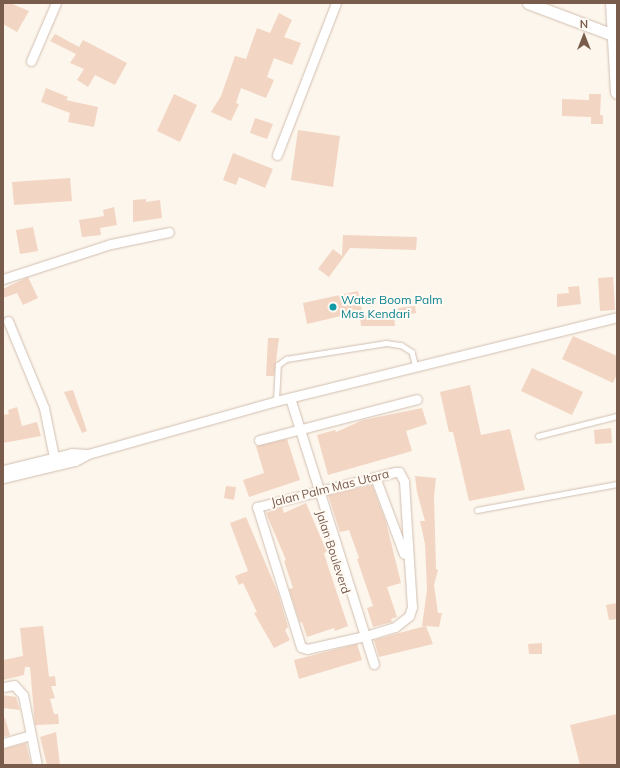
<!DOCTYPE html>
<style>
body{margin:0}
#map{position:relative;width:620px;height:768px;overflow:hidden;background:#fdf6ec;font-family:Mulish,sans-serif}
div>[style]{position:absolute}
.building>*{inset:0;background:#f3d5c3}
.roads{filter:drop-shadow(0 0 1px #d1beb0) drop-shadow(0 0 1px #d1beb0)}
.service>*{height:4.5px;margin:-2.25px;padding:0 2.25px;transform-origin:2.25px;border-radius:2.25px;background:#fff}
.minor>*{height:9px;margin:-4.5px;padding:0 4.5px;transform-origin:4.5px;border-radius:4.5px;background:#fff}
.tertiary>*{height:11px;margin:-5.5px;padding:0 5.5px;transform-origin:5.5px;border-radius:5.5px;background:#fff}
.secondary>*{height:13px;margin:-6.5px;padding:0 6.5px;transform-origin:6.5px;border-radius:6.5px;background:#fff}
.dots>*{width:11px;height:11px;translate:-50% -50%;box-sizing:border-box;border:2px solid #fffaf3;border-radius:50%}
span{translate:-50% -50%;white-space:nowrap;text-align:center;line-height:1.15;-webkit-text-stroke:4px #fffaf3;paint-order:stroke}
.culture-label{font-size:12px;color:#0d838f}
.left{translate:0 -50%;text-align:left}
.street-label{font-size:12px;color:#7a5c4d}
.frame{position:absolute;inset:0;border:4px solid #7a5c4d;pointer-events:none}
.north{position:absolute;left:564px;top:16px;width:40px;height:40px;-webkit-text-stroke:3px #fffaf3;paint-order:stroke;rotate:0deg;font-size:11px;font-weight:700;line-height:16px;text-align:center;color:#7a5c4d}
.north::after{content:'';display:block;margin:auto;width:14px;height:18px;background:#7a5c4d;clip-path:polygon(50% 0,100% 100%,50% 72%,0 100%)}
</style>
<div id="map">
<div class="building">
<i style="clip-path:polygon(3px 3px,10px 3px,29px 11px,17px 32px,3px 24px)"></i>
<i style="clip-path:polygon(279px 13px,292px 20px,284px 37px,301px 43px,292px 65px,274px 58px,267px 77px,274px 80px,266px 98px,241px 88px,236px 103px,239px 104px,231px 121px,211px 112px,221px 96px,235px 56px,246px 59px,257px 28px,270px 33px)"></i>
<i style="clip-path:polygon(55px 34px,79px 47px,83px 40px,127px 63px,115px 85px,95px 75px,88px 87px,77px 80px,84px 69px,70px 63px,76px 54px,50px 41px)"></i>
<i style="clip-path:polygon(46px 88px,68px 97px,66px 100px,98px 107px,94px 127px,68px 122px,70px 113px,41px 102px)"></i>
<i style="clip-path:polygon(174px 94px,197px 105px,180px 142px,157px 131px)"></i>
<i style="clip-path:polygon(589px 94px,601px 94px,600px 115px,603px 115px,603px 124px,591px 124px,591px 117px,562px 116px,562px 99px,589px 100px)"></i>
<i style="clip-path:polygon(255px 118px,273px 124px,267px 139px,250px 133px)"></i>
<i style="clip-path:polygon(298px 130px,340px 136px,333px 187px,291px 180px)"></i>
<i style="clip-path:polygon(233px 153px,273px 169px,265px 188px,239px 177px,236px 185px,223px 180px)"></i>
<i style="clip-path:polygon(70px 178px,72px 201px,14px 205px,12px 182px)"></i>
<i style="clip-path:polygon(146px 199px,146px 202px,160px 200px,162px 218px,133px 222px,133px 200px)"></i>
<i style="clip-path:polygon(114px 207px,117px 225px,100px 228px,101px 235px,82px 237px,79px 220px,104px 216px,103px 210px)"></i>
<i style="clip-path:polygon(33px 227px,38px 251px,20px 254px,16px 230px)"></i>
<i style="clip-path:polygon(343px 235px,417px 237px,416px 250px,350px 248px,329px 277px,318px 269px,333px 249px,342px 256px)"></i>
<i style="clip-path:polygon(28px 277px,38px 298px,23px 305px,17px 293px,3px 298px,3px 289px)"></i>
<i style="clip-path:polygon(613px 277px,615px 310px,600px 311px,598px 278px)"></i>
<i style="clip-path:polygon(579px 286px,581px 304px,557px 307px,557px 294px,569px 293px,568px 287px)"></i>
<i style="clip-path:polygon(358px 291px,362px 311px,307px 324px,303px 303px)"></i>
<i style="clip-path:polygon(415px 306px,416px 313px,399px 316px,398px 308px)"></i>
<i style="clip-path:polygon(394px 315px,395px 326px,361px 326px,360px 316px)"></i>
<i style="clip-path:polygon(573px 336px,617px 356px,617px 374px,613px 383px,562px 359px)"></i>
<i style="clip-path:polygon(268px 338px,279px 338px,274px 376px,266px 376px)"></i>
<i style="clip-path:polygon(532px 368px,583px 392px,572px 415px,521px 391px)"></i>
<i style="clip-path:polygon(470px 385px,481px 435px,510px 429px,525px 490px,469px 501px,453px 432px,449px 432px,440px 392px)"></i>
<i style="clip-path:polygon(73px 390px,87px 431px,82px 433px,64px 392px)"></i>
<i style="clip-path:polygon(17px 407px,22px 426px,37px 422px,41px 436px,3px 443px,3px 415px,9px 414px,8px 410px)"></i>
<i style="clip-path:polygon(422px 408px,427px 424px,406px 431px,412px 451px,328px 475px,317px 435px,335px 430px,336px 432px,363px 420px)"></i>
<i style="clip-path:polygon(611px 428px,612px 443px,595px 444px,594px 430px)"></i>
<i style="clip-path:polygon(287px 439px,300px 480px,249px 497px,243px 480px,264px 473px,256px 446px)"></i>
<i style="clip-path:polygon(415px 476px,436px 478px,434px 497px,436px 569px,438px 570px,434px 585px,438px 613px,442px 613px,439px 627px,426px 626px,433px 644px,379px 657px,374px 640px,425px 626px,422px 626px,427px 590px,425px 544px,420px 521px,425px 521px,417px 492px)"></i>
<i style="clip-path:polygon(372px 485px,386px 522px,401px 583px,387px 587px,397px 617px,391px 619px,392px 622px,373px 627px,367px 608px,373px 606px,357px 559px,359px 558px,349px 530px,340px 532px,328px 495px)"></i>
<i style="clip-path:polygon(226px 486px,236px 487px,234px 500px,224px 498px)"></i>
<i style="clip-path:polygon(306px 503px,327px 552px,324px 553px,327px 563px,348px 626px,335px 631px,334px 628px,307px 637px,302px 622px,300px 623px,289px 589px,293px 588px,284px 561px,286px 560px,266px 513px,282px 507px,284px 513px)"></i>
<i style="clip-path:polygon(246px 517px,278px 593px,288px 627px,285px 630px,290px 640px,274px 648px,254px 613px,257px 612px,243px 583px,239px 585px,235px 576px,248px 571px,230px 523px)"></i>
<i style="clip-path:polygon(617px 603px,617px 619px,609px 620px,606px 605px)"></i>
<i style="clip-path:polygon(43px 626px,49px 677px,55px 676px,56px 686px,51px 686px,55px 698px,50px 699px,54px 714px,58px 714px,59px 724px,35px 725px,30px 667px,25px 667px,24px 675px,3px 680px,3px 660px,23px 656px,20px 628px)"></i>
<i style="clip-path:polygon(542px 643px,542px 654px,529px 654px,528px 644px)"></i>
<i style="clip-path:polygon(357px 644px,362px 660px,299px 679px,294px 660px)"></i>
<i style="clip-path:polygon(3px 695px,16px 697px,20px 710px,3px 708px)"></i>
<i style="clip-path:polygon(617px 714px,617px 765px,580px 765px,570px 725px)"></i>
<i style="clip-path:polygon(3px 718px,5px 718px,10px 735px,3px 737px)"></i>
<i style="clip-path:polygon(56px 732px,60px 765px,47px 765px,40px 737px)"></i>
<i style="clip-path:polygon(26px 743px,31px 765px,3px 765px,3px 749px)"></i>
</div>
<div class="roads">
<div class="service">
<i style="left:276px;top:401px;width:36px;rotate:-87deg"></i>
<i style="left:278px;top:365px;width:10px;rotate:-37deg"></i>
<i style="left:286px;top:359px;width:101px;rotate:-9.1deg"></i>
<i style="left:386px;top:343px;width:15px;rotate:8deg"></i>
<i style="left:401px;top:345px;width:13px;rotate:32deg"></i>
<i style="left:412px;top:352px;width:16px;rotate:75deg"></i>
<i style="left:538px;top:436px;width:81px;rotate:-14.2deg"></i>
<i style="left:477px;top:510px;width:142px;rotate:-10.5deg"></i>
</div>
<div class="minor">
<i style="left:31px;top:61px;width:63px;rotate:-66.7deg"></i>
<i style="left:277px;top:155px;width:163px;rotate:-68.8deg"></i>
<i style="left:3px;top:279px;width:114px;rotate:-18deg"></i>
<i style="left:111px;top:244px;width:59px;rotate:-11.7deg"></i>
<i style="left:8px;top:321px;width:94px;rotate:67.5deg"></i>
<i style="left:44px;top:408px;width:50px;rotate:78.5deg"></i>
<i style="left:290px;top:398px;width:279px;rotate:72.5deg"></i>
<i style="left:259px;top:440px;width:163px;rotate:-14.5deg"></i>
<i style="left:3px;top:470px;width:71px;rotate:-13.8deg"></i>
<i style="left:72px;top:453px;width:15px;rotate:4deg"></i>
<i style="left:395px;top:472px;width:4px"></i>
<i style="left:399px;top:472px;width:10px;rotate:61deg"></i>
<i style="left:404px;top:481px;width:126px;rotate:86.4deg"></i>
<i style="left:412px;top:607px;width:9px;rotate:108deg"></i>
<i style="left:409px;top:616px;width:18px;rotate:142deg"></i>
<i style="left:395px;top:627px;width:31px;rotate:163deg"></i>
<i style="left:365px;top:636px;width:59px;rotate:167.4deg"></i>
<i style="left:307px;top:649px;width:6px;rotate:-162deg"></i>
<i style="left:301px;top:647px;width:147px;rotate:-107.4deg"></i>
<i style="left:257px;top:507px;width:142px;rotate:-14.2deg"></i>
<i style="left:375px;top:477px;width:82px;rotate:69.4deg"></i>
<i style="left:3px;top:478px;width:74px;rotate:-13.3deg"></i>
<i style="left:75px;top:461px;width:15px;rotate:-28deg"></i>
<i style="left:88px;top:454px;width:195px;rotate:-15.7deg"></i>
<i style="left:276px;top:401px;width:351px;rotate:-13.8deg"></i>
<i style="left:3px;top:687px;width:11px;rotate:-10deg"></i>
<i style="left:14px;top:685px;width:13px;rotate:48deg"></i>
<i style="left:23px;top:695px;width:71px;rotate:78.7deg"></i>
<i style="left:3px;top:743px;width:29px;rotate:-16deg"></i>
</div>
<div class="tertiary">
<i style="left:528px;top:3px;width:91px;rotate:20.6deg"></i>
</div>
<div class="secondary">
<i style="left:612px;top:3px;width:89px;rotate:86.8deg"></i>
</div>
</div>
<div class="dots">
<i style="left:333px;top:307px;background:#0f9aa8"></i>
</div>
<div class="culture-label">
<span class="left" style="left:341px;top:307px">Water Boom Palm<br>Mas Kendari</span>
</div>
<div class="street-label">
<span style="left:330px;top:488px;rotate:-14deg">Jalan Palm Mas Utara</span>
<span style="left:333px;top:552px;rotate:72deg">Jalan Bouleverd</span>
</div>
<div class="frame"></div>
<div class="north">N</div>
</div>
